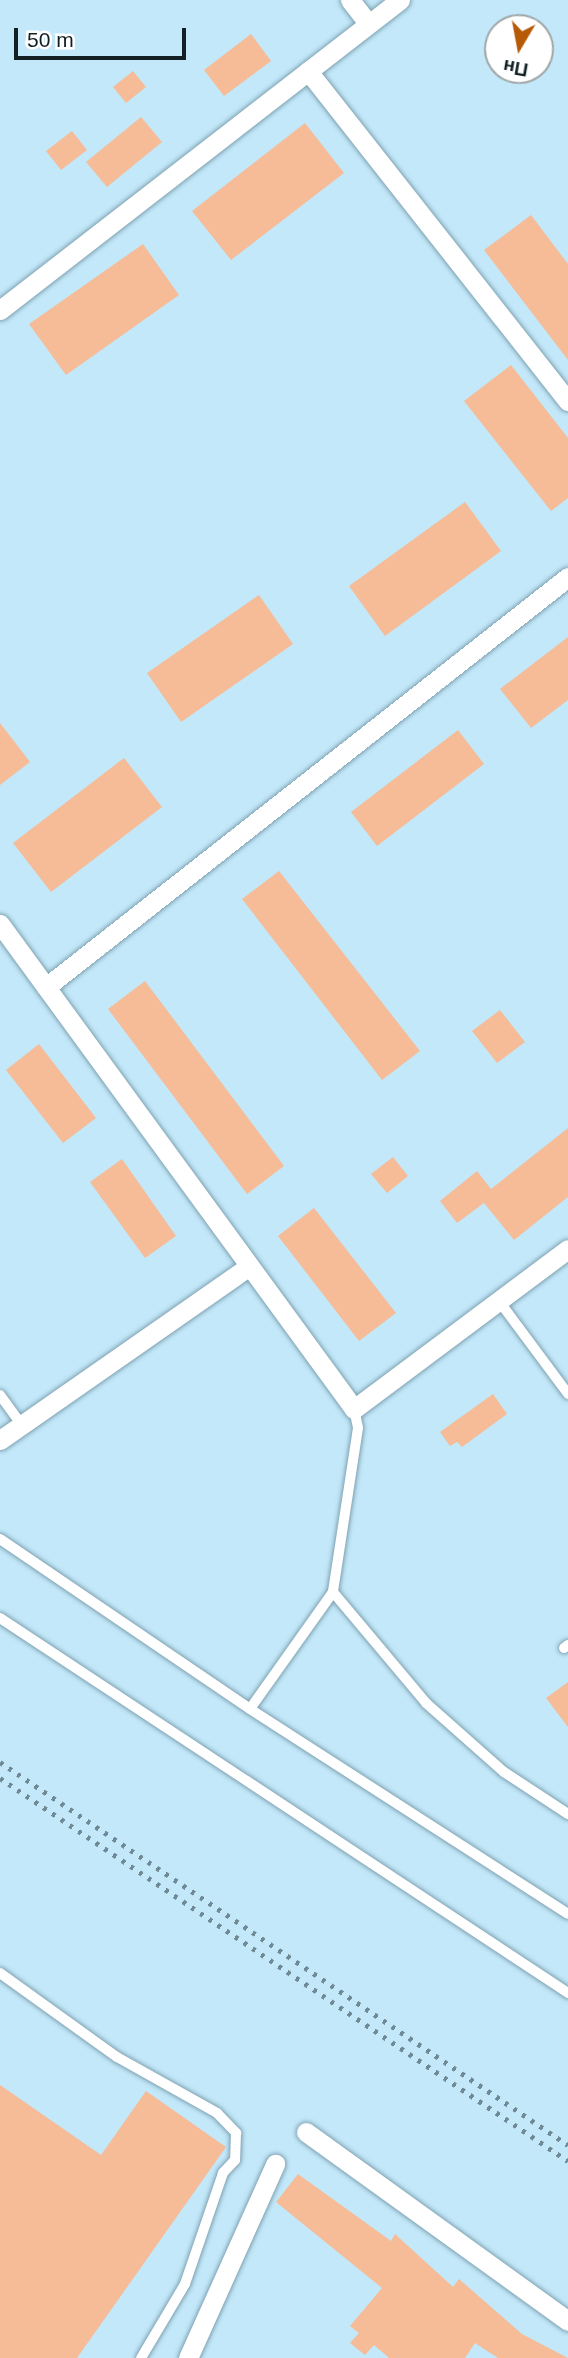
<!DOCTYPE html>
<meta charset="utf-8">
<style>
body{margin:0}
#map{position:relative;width:568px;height:2358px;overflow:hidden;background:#c3e8f9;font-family:Helvetica,sans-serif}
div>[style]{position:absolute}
.building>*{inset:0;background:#f6bb97}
.roads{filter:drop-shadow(0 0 2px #7fa2b2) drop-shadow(0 0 2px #7fa2b2)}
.lane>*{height:10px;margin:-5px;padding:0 5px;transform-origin:5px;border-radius:5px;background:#fff}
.street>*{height:19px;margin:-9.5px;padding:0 9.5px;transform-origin:9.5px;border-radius:9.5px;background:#fff}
.rail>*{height:5px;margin-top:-2.5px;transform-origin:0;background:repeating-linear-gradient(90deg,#6f8995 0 3.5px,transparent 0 10.5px)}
span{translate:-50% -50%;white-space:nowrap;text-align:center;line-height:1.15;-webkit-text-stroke:7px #fff;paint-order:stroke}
.north{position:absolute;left:484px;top:14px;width:70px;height:70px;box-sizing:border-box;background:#fff;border:2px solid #a0a6a8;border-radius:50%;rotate:190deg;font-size:19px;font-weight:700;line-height:28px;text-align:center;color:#122026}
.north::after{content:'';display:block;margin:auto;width:24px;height:32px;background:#b75a06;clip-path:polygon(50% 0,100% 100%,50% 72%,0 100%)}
.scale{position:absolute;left:14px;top:28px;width:172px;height:32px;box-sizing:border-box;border:4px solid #122026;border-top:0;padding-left:9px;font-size:21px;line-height:24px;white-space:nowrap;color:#122026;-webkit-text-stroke:5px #fff;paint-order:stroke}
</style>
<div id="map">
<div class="building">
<i style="clip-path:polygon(251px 34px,271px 61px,224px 96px,204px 70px)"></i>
<i style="clip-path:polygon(133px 71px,146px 87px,126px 103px,113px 87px)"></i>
<i style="clip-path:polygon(141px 117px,162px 142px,107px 187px,86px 162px)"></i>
<i style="clip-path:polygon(305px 123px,344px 173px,231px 260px,192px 211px)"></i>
<i style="clip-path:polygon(72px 131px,87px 150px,61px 170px,46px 151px)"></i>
<i style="clip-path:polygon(531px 215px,568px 264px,568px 360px,484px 250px)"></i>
<i style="clip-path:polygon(143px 244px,179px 295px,66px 375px,29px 324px)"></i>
<i style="clip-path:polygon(511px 365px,568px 438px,568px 498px,551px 511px,464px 401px)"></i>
<i style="clip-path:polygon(465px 502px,501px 551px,385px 636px,349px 586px)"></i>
<i style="clip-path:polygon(259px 595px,293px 644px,181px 722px,147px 673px)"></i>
<i style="clip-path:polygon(568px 637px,568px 700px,531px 728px,500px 689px)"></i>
<i style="clip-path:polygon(0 723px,30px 762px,0 785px)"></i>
<i style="clip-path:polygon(458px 730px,484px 764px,377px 846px,351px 812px)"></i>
<i style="clip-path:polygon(124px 758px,162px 807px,51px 892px,13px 843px)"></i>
<i style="clip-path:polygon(279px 871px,420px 1051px,382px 1080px,242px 899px)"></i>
<i style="clip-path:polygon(145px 981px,284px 1166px,247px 1194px,108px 1009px)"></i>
<i style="clip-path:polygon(500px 1010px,525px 1042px,497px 1063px,472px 1031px)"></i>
<i style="clip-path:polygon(39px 1044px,96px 1118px,63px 1143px,6px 1070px)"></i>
<i style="clip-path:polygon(568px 1128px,568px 1197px,514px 1240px,484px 1203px,457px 1223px,440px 1201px,477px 1171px,491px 1189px)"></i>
<i style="clip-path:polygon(393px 1157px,408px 1176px,387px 1193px,371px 1174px)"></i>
<i style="clip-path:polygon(122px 1159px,176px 1236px,145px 1258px,90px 1182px)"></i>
<i style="clip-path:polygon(314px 1208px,396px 1313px,359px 1341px,278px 1236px)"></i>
<i style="clip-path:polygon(493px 1394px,507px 1414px,462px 1447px,457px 1442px,450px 1446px,440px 1432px)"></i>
<i style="clip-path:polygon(568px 1682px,568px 1727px,546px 1698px)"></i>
<i style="clip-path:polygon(0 2085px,101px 2155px,146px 2091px,226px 2147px,77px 2358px,0 2358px)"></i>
<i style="clip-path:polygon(298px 2174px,391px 2241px,395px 2234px,453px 2287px,459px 2279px,522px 2334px,568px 2358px,498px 2358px,475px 2343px,465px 2358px,389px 2358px,374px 2345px,365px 2355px,350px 2343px,359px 2333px,350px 2326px,382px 2288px,276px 2202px)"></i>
</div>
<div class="roads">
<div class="lane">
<i style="left:499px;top:1301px;width:116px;rotate:53.4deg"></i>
<i style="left:0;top:1395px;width:36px;rotate:54deg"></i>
<i style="left:354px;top:1409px;width:19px;rotate:78deg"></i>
<i style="left:358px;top:1428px;width:166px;rotate:98.7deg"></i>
<i style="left:333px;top:1592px;width:145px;rotate:50deg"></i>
<i style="left:426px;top:1703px;width:104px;rotate:41.5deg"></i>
<i style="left:504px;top:1772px;width:77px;rotate:33.3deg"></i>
<i style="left:0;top:1539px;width:302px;rotate:34.2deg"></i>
<i style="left:333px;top:1592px;width:143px;rotate:125.4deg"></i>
<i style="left:250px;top:1709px;width:378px;rotate:32.8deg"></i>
<i style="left:0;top:1618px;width:681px;rotate:33.43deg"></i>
<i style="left:564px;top:1648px;width:5px;rotate:-37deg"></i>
<i style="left:0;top:1973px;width:144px;rotate:35.7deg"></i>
<i style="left:117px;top:2057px;width:115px;rotate:29.2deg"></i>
<i style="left:217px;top:2113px;width:28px;rotate:46deg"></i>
<i style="left:236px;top:2133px;width:27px;rotate:92deg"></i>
<i style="left:235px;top:2160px;width:18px;rotate:133deg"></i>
<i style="left:223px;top:2173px;width:117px;rotate:108.9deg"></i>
<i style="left:185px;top:2284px;width:86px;rotate:120.7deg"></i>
</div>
<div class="street">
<i style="left:350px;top:0;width:29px;rotate:52deg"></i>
<i style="left:308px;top:71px;width:420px;rotate:51.8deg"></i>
<i style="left:0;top:310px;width:506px;rotate:-37.78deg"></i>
<i style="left:0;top:924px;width:600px;rotate:53.87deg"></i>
<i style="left:354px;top:1409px;width:267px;rotate:-36.8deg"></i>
<i style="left:46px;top:987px;width:664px;rotate:-38.15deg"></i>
<i style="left:0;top:1440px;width:304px;rotate:-34.9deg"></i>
<i style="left:306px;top:2132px;width:323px;rotate:35.8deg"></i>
<i style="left:188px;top:2358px;width:213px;rotate:-65.8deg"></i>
</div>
</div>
<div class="rail">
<i style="left:0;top:1762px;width:685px;rotate:33.99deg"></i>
<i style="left:0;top:1778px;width:685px;rotate:33.99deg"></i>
</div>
<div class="north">Пн</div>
<div class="scale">50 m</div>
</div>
